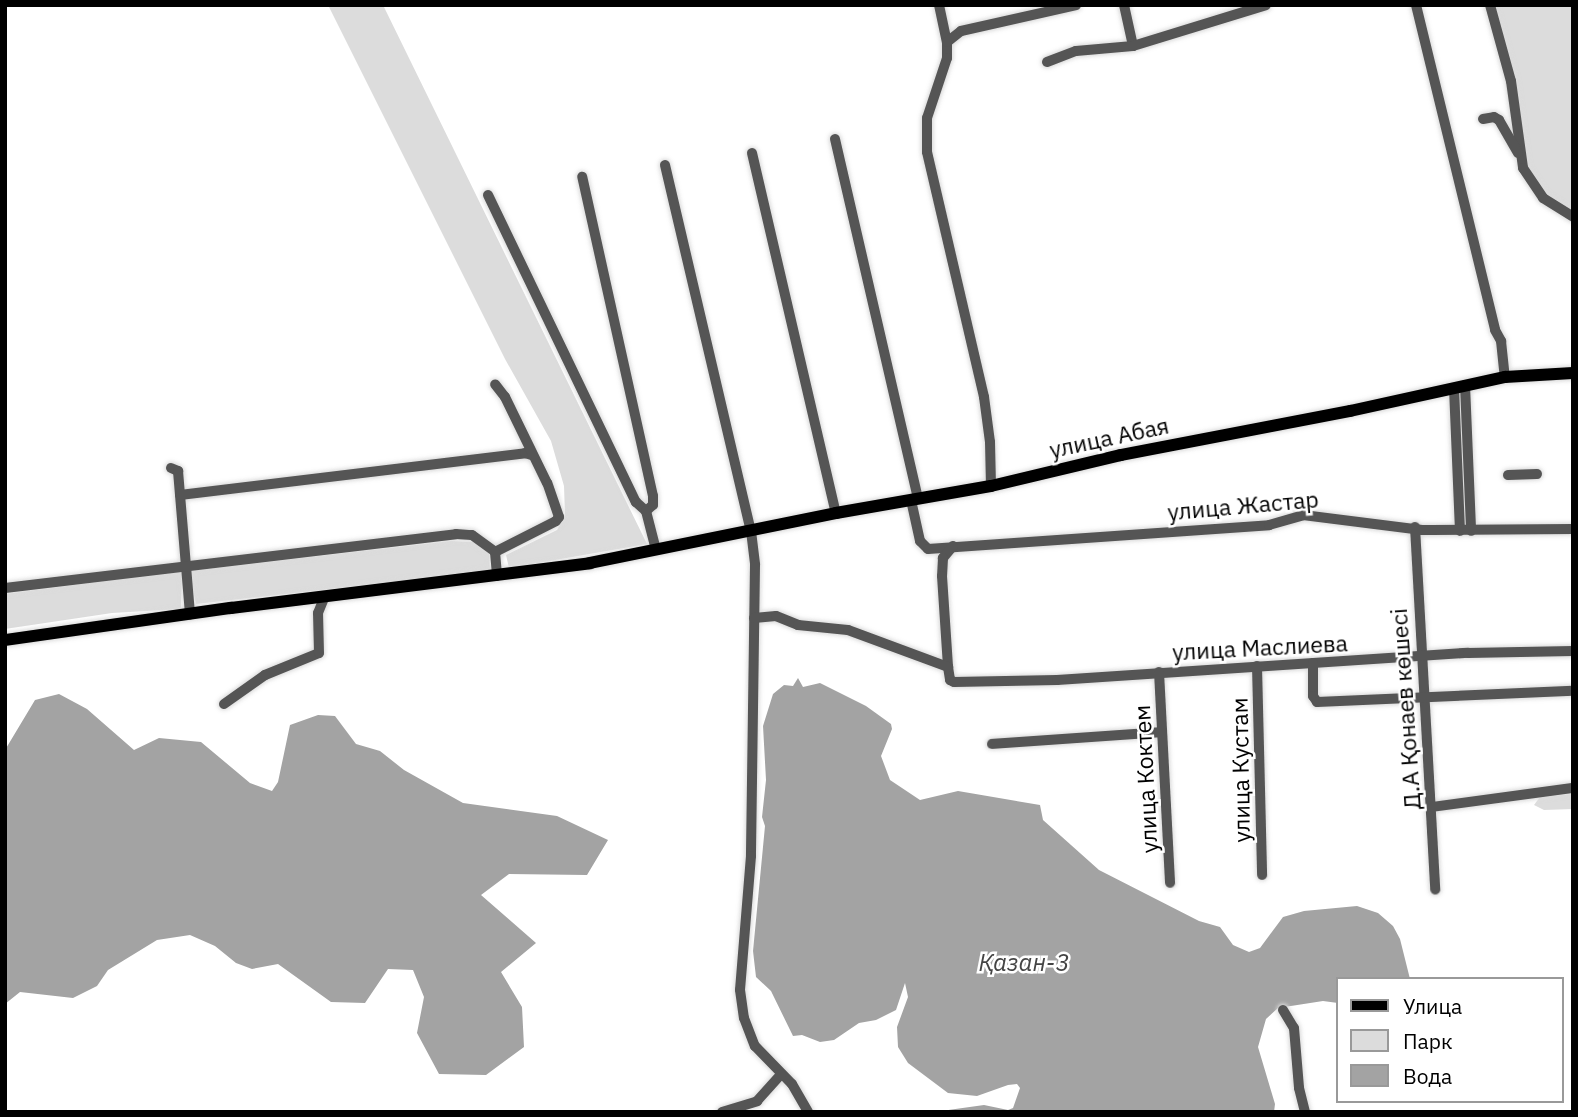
<!DOCTYPE html>
<meta charset="utf-8">
<style>
body{margin:0}
#map{position:relative;width:1578px;height:1117px;overflow:hidden;background:#fff;font-family:"IBM Plex Sans",sans-serif}
div>[style]{position:absolute}
.green>*{inset:0;background:#dcdcdc}
.water>*{inset:0;background:#a3a3a3}
.roads{filter:drop-shadow(0 0 2px #dbdbdb) drop-shadow(0 0 2px #dbdbdb)}
.minor>*{height:10px;margin:-5px;padding:0 5px;transform-origin:5px;border-radius:5px;background:#555}
.major>*{height:12px;margin:-6px;padding:0 6px;transform-origin:6px;border-radius:6px;background:#000}
span{translate:-50% -50%;white-space:nowrap;text-align:center;line-height:1.15;-webkit-text-stroke:5px #fff;paint-order:stroke}
.street-label{font-size:23px;color:#000}
.water-label{font-size:24px;color:#444;font-style:italic}
.frame{position:absolute;inset:0;border:7px solid #000;pointer-events:none}
.legend{position:absolute;left:1336px;top:977px;width:228px;height:126px;box-sizing:border-box;background:#fff;border:2px solid #999;margin:0;padding:9px 12px;list-style:none;font-size:21px;color:#000}
.legend li{display:flex;align-items:center;gap:14px;height:35px}
.legend b{width:35px;border:2px solid #999}
</style>
<div id="map">
<div class="green">
<i style="clip-path:polygon(328px 5px,383px 5px,647px 544px,509px 568px,506px 555px,557px 530px,565px 515px,564px 486px,551px 441px,505px 359px)"></i>
<i style="clip-path:polygon(1493px 5px,1573px 5px,1573px 218px,1537px 190px,1514px 136px)"></i>
<i style="clip-path:polygon(451px 541px,474px 542px,489px 552px,490px 571px,196px 604px,189px 571px)"></i>
<i style="clip-path:polygon(182px 571px,181px 609px,112px 613px,5px 629px,5px 594px)"></i>
<i style="clip-path:polygon(1573px 794px,1573px 809px,1544px 810px,1534px 805px,1540px 797px)"></i>
</div>
<div class="water">
<i style="clip-path:polygon(798px 678px,803px 687px,820px 683px,866px 706px,891px 724px,892px 729px,881px 756px,890px 780px,920px 800px,958px 791px,1040px 805px,1043px 820px,1099px 870px,1199px 921px,1220px 927px,1233px 945px,1249px 952px,1260px 948px,1283px 917px,1304px 911px,1357px 906px,1378px 913px,1393px 926px,1400px 939px,1410px 979px,1338px 979px,1338px 1003px,1323px 1001px,1278px 1008px,1266px 1019px,1258px 1047px,1275px 1104px,1274px 1112px,934px 1112px,984px 1105px,1008px 1110px,1013px 1108px,1020px 1088px,1017px 1084px,1008px 1085px,977px 1096px,948px 1093px,908px 1063px,898px 1047px,897px 1027px,908px 997px,905px 983px,896px 1010px,876px 1020px,859px 1023px,834px 1040px,820px 1042px,802px 1035px,793px 1036px,771px 991px,756px 977px,753px 951px,765px 826px,762px 817px,766px 780px,763px 726px,773px 694px,784px 685px,793px 686px)"></i>
<i style="clip-path:polygon(59px 694px,87px 709px,134px 750px,159px 738px,201px 742px,250px 783px,272px 791px,278px 782px,290px 725px,318px 715px,335px 716px,356px 744px,380px 751px,404px 770px,463px 803px,557px 816px,608px 840px,587px 875px,509px 874px,481px 895px,536px 943px,501px 972px,522px 1007px,524px 1047px,486px 1075px,439px 1074px,417px 1033px,424px 997px,413px 970px,388px 969px,365px 1003px,331px 1002px,278px 964px,252px 969px,236px 963px,215px 946px,190px 935px,157px 940px,108px 970px,97px 986px,73px 998px,20px 992px,5px 1004px,5px 750px,35px 700px)"></i>
</div>
<div class="roads">
<div class="minor">
<i style="left:939px;top:5px;width:38px;rotate:78deg"></i>
<i style="left:947px;top:42px;width:16px;rotate:90deg"></i>
<i style="left:947px;top:58px;width:63px;rotate:108.4deg"></i>
<i style="left:927px;top:118px;width:34px;rotate:90deg"></i>
<i style="left:927px;top:152px;width:252px;rotate:76.9deg"></i>
<i style="left:984px;top:397px;width:45px;rotate:82.4deg"></i>
<i style="left:990px;top:442px;width:44px;rotate:88.7deg"></i>
<i style="left:1124px;top:5px;width:42px;rotate:77.6deg"></i>
<i style="left:1416px;top:5px;width:334px;rotate:76.3deg"></i>
<i style="left:1495px;top:330px;width:13px;rotate:61deg"></i>
<i style="left:1501px;top:341px;width:36px;rotate:84deg"></i>
<i style="left:1490px;top:5px;width:79px;rotate:74.6deg"></i>
<i style="left:1511px;top:81px;width:88px;rotate:82.1deg"></i>
<i style="left:1523px;top:168px;width:36px;rotate:56deg"></i>
<i style="left:1543px;top:198px;width:36px;rotate:32deg"></i>
<i style="left:947px;top:42px;width:18px;rotate:-38deg"></i>
<i style="left:961px;top:31px;width:118px;rotate:-12.7deg"></i>
<i style="left:1047px;top:62px;width:31px;rotate:-21deg"></i>
<i style="left:1076px;top:51px;width:57px;rotate:-5deg"></i>
<i style="left:1133px;top:46px;width:139px;rotate:-17.1deg"></i>
<i style="left:1483px;top:119px;width:11px;rotate:-10deg"></i>
<i style="left:1494px;top:117px;width:6px;rotate:31deg"></i>
<i style="left:1499px;top:120px;width:38px;rotate:60deg"></i>
<i style="left:835px;top:139px;width:368px;rotate:77deg"></i>
<i style="left:752px;top:153px;width:370px;rotate:76.9deg"></i>
<i style="left:665px;top:165px;width:376px;rotate:76.8deg"></i>
<i style="left:751px;top:531px;width:34px;rotate:83deg"></i>
<i style="left:755px;top:565px;width:291px;rotate:90.8deg"></i>
<i style="left:751px;top:856px;width:134px;rotate:94.7deg"></i>
<i style="left:740px;top:990px;width:28px;rotate:82deg"></i>
<i style="left:744px;top:1018px;width:30px;rotate:69deg"></i>
<i style="left:755px;top:1046px;width:53px;rotate:45.8deg"></i>
<i style="left:792px;top:1084px;width:32px;rotate:60deg"></i>
<i style="left:488px;top:195px;width:341px;rotate:64.3deg"></i>
<i style="left:636px;top:502px;width:13px;rotate:42deg"></i>
<i style="left:646px;top:511px;width:9px;rotate:-41deg"></i>
<i style="left:653px;top:505px;width:9px;rotate:-90deg"></i>
<i style="left:653px;top:496px;width:327px;rotate:-102.5deg"></i>
<i style="left:1465px;top:385px;width:146px;rotate:87.6deg"></i>
<i style="left:1454px;top:388px;width:143px;rotate:87.6deg"></i>
<i style="left:171px;top:468px;width:8px;rotate:23deg"></i>
<i style="left:178px;top:471px;width:144px;rotate:85.2deg"></i>
<i style="left:1508px;top:475px;width:29px;rotate:-2deg"></i>
<i style="left:180px;top:495px;width:348px;rotate:-6.9deg"></i>
<i style="left:525px;top:453px;width:6px;rotate:18deg"></i>
<i style="left:911px;top:500px;width:42px;rotate:77.6deg"></i>
<i style="left:920px;top:541px;width:11px;rotate:45deg"></i>
<i style="left:928px;top:549px;width:342px;rotate:-4deg"></i>
<i style="left:1269px;top:525px;width:35px;rotate:-16deg"></i>
<i style="left:1303px;top:515px;width:120px;rotate:7.2deg"></i>
<i style="left:1422px;top:530px;width:151px;rotate:-0.4deg"></i>
<i style="left:646px;top:511px;width:40px;rotate:75.6deg"></i>
<i style="left:1415px;top:527px;width:363px;rotate:86.8deg"></i>
<i style="left:953px;top:546px;width:16px;rotate:130deg"></i>
<i style="left:943px;top:558px;width:18px;rotate:93deg"></i>
<i style="left:942px;top:576px;width:91px;rotate:86.2deg"></i>
<i style="left:948px;top:667px;width:13px;rotate:81deg"></i>
<i style="left:950px;top:680px;width:4px;rotate:27deg"></i>
<i style="left:954px;top:682px;width:103px;rotate:-1.1deg"></i>
<i style="left:1057px;top:680px;width:412px;rotate:-3.8deg"></i>
<i style="left:1468px;top:653px;width:105px;rotate:-1.1deg"></i>
<i style="left:495px;top:552px;width:68px;rotate:-26.9deg"></i>
<i style="left:556px;top:521px;width:5px;rotate:-53deg"></i>
<i style="left:559px;top:517px;width:36px;rotate:-109deg"></i>
<i style="left:547px;top:483px;width:96px;rotate:-116deg"></i>
<i style="left:505px;top:397px;width:16px;rotate:-128deg"></i>
<i style="left:5px;top:588px;width:454px;rotate:-6.8deg"></i>
<i style="left:456px;top:534px;width:16px;rotate:4deg"></i>
<i style="left:472px;top:535px;width:29px;rotate:36deg"></i>
<i style="left:495px;top:552px;width:24px;rotate:85deg"></i>
<i style="left:754px;top:618px;width:22px;rotate:-5deg"></i>
<i style="left:776px;top:616px;width:24px;rotate:22deg"></i>
<i style="left:798px;top:625px;width:50px;rotate:5.7deg"></i>
<i style="left:848px;top:630px;width:107px;rotate:20.3deg"></i>
<i style="left:1313px;top:663px;width:33px;rotate:90deg"></i>
<i style="left:1313px;top:696px;width:7px;rotate:56deg"></i>
<i style="left:1317px;top:702px;width:256px;rotate:-2.5deg"></i>
<i style="left:1257px;top:666px;width:209px;rotate:88.6deg"></i>
<i style="left:1159px;top:672px;width:211px;rotate:87deg"></i>
<i style="left:224px;top:704px;width:50px;rotate:-35.3deg"></i>
<i style="left:265px;top:675px;width:58px;rotate:-22.2deg"></i>
<i style="left:319px;top:653px;width:40px;rotate:-91.4deg"></i>
<i style="left:318px;top:613px;width:18px;rotate:-68deg"></i>
<i style="left:992px;top:744px;width:170px;rotate:-4deg"></i>
<i style="left:1432px;top:807px;width:142px;rotate:-7.7deg"></i>
<i style="left:1283px;top:1010px;width:21px;rotate:59deg"></i>
<i style="left:1294px;top:1028px;width:60px;rotate:85.2deg"></i>
<i style="left:1299px;top:1088px;width:25px;rotate:76deg"></i>
<i style="left:722px;top:1112px;width:37px;rotate:-17deg"></i>
<i style="left:757px;top:1101px;width:36px;rotate:-48deg"></i>
</div>
<div class="major">
<i style="left:5px;top:640px;width:228px;rotate:-8.1deg"></i>
<i style="left:231px;top:608px;width:362px;rotate:-7.1deg"></i>
<i style="left:590px;top:563px;width:251px;rotate:-11.5deg"></i>
<i style="left:836px;top:513px;width:157px;rotate:-9.9deg"></i>
<i style="left:991px;top:486px;width:134px;rotate:-13.4deg"></i>
<i style="left:1121px;top:455px;width:233px;rotate:-10.9deg"></i>
<i style="left:1350px;top:411px;width:159px;rotate:-12.4deg"></i>
<i style="left:1505px;top:377px;width:68px;rotate:-3.4deg"></i>
</div>
</div>
<div class="street-label">
<span style="left:1109px;top:437px;rotate:-12deg">улица Абая</span>
<span style="left:1243px;top:505px;rotate:-5deg">улица Жастар</span>
<span style="left:1260px;top:647px;rotate:-3deg">улица Маслиева</span>
<span style="left:1405px;top:709px;rotate:-94deg">Д.А Қонаев көшесі</span>
<span style="left:1240px;top:770px;rotate:-91deg">улица Кустам</span>
<span style="left:1145px;top:779px;rotate:-93deg">улица Коктем</span>
</div>
<div class="water-label">
<span style="left:1024px;top:963px">Қазан-3</span>
</div>
<div class="frame"></div>
<ul class="legend">
<li><b style="height:9px;background:#000"></b>Улица</li>
<li><b style="height:19px;background:#dcdcdc"></b>Парк</li>
<li><b style="height:19px;background:#a3a3a3"></b>Вода</li>
</ul>
</div>
